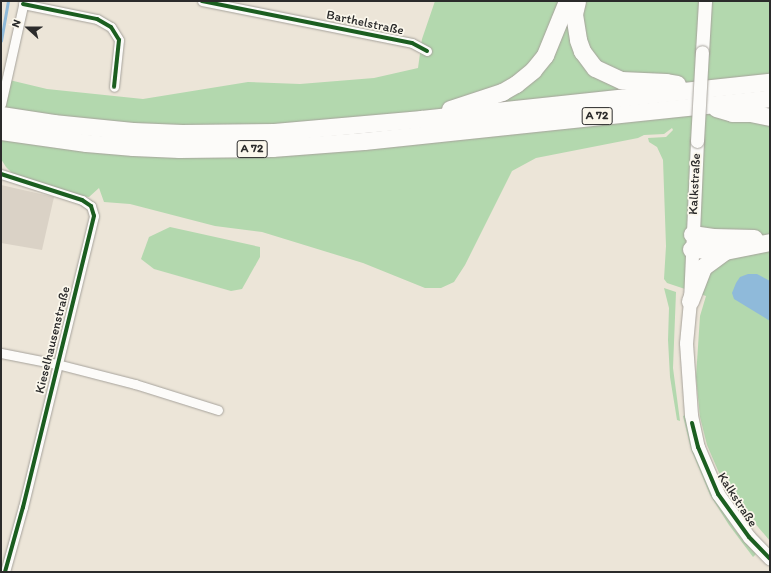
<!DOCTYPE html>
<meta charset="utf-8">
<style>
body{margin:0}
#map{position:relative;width:771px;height:573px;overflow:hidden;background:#ece5d8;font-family:Itim,sans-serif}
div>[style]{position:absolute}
.industrial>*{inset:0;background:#dad2c6}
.green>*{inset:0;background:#b3d8ae}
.water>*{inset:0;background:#8fbada}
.stream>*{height:2.5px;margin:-1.25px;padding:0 1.25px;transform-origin:1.25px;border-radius:1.25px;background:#8fbada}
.roads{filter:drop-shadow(0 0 1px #a6a29b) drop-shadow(0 0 1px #a6a29b)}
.minor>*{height:9px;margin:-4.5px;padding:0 4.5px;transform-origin:4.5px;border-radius:4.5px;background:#fcfbf9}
.secondary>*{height:13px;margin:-6.5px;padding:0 6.5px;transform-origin:6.5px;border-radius:6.5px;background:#fcfbf9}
.motorway>*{height:17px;margin:-8.5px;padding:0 8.5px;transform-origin:8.5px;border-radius:8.5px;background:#fcfbf9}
.bridges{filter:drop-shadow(0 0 1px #a6a29b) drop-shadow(0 0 1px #a6a29b)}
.secondary-bridge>*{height:13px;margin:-6.5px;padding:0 6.5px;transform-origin:6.5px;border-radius:6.5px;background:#fcfbf9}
.cycleway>*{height:4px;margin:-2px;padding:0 2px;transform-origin:2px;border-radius:2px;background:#1b5e20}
span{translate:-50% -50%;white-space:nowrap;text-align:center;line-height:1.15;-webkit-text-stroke:3.5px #fbf7ec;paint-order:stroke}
.shield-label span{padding:1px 3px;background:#fbf7ec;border:1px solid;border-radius:3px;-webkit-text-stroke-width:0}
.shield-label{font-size:12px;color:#2b2b2b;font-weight:700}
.street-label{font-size:13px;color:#2b2b2b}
.frame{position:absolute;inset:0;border:2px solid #2b2b2b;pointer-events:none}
.north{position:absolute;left:8px;top:8px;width:40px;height:40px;-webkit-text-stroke:3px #fbf7ec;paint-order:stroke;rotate:291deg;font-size:11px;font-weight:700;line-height:16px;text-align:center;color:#2b2b2b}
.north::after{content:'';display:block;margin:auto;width:14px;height:18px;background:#2b2b2b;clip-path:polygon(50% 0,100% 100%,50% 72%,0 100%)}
</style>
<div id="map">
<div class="industrial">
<i style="clip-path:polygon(1px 185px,54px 197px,42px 250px,1px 243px)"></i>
</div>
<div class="green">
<i style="clip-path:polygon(435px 1px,770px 1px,770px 541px,726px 489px,707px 445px,700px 417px,696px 377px,700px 316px,706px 296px,667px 283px,664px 279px,666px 246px,663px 160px,657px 147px,649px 142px,648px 138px,666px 137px,673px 130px,672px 128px,664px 134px,644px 135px,638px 138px,536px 158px,512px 171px,465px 265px,454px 282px,441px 288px,425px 288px,363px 263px,262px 232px,215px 226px,130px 204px,104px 202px,99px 188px,89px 197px,82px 196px,13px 174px,6px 167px,1px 159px,1px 78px,47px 89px,143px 99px,248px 82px,300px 84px,374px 78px,418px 68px,422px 39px)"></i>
<i style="clip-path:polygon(170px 227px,260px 247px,260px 257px,242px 289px,231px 291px,154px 269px,141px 259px,149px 237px)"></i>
<i style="clip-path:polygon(664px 288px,676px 292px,673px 368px,680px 421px,677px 420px,670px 377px,668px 340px,669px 308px)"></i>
<i style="clip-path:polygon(686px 415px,720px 506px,736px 531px,756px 554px,753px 557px,729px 525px,710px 495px,691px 449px,683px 416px)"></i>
</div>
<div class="water">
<i style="clip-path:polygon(748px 274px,757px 274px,770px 281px,770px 321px,734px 299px,732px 293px,736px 283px,740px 277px)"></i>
</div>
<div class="stream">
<i style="left:1px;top:41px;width:41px;rotate:-80.1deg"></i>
</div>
<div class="roads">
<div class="minor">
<i style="left:202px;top:1px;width:214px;rotate:11.3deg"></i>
<i style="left:412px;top:43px;width:17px;rotate:28deg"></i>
<i style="left:23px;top:4px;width:76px;rotate:11.5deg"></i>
<i style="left:97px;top:19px;width:16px;rotate:30deg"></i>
<i style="left:111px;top:27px;width:15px;rotate:58deg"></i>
<i style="left:119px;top:40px;width:47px;rotate:96.1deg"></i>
<i style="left:1px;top:104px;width:106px;rotate:-77.4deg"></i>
<i style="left:1px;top:174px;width:85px;rotate:17.8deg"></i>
<i style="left:82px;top:200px;width:11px;rotate:34deg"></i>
<i style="left:91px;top:206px;width:10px;rotate:73deg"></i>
<i style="left:94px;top:216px;width:300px;rotate:103.7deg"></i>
<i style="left:23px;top:507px;width:67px;rotate:105.5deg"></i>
<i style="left:1px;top:353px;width:57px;rotate:11.1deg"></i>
<i style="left:57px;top:364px;width:81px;rotate:14.4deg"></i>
<i style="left:135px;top:384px;width:87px;rotate:17.4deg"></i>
</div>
<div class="secondary">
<i style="left:702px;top:52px;width:51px;rotate:-86.6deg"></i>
<i style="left:697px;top:141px;width:160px;rotate:92.5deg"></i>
<i style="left:690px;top:301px;width:42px;rotate:95.4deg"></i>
<i style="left:686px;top:343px;width:72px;rotate:86deg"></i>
<i style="left:691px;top:415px;width:33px;rotate:78deg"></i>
<i style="left:698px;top:447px;width:51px;rotate:66.9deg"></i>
<i style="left:718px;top:494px;width:53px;rotate:54.2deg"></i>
<i style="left:749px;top:537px;width:30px;rotate:46deg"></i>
</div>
<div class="motorway">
<i style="left:577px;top:1px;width:13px;rotate:103deg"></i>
<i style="left:574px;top:14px;width:26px;rotate:81deg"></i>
<i style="left:578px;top:40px;width:12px;rotate:70deg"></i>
<i style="left:582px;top:51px;width:21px;rotate:53deg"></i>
<i style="left:595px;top:68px;width:29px;rotate:25deg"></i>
<i style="left:621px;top:80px;width:45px;rotate:2.5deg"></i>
<i style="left:666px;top:82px;width:11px;rotate:10deg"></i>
<i style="left:716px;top:108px;width:17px;rotate:17deg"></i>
<i style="left:732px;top:113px;width:18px"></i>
<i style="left:750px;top:113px;width:20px;rotate:11deg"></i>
<i style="left:450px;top:109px;width:55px;rotate:-18.1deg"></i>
<i style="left:502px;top:92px;width:16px;rotate:-30deg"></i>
<i style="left:516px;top:84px;width:22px;rotate:-39deg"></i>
<i style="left:533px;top:70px;width:19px;rotate:-51deg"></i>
<i style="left:545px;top:55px;width:58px;rotate:-67.8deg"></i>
<i style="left:1px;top:115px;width:53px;rotate:8.7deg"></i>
<i style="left:53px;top:123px;width:80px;rotate:5.7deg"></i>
<i style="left:133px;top:131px;width:49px;rotate:2.3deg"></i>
<i style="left:182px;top:133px;width:92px;rotate:-0.6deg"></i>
<i style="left:274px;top:132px;width:148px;rotate:-5.1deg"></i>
<i style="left:421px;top:119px;width:351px;rotate:-6.1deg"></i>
<i style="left:1px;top:131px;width:86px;rotate:8deg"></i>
<i style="left:86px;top:143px;width:47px;rotate:4.9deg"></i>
<i style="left:133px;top:147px;width:46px;rotate:2.5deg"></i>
<i style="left:179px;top:149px;width:93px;rotate:-0.6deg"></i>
<i style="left:272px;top:148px;width:92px;rotate:-4.4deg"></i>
<i style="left:364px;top:141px;width:408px;rotate:-6deg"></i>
<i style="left:692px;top:234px;width:21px;rotate:8deg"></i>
<i style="left:713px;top:237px;width:41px;rotate:1.4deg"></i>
<i style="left:691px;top:249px;width:34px;rotate:3deg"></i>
<i style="left:725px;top:251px;width:46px;rotate:-11.3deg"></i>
<i style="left:690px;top:301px;width:36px;rotate:-69deg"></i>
<i style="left:703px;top:267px;width:27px;rotate:-36deg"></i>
</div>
</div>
<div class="bridges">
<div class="secondary-bridge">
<i style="left:697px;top:141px;width:89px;rotate:-86.8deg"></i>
</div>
</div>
<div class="cycleway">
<i style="left:202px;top:1px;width:214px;rotate:11.3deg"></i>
<i style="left:412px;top:43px;width:17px;rotate:28deg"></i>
<i style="left:23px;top:4px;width:76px;rotate:11.5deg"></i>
<i style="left:97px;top:19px;width:16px;rotate:30deg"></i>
<i style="left:111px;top:27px;width:15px;rotate:58deg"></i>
<i style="left:119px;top:40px;width:47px;rotate:96.1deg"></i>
<i style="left:1px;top:174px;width:85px;rotate:17.8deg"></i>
<i style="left:82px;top:200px;width:11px;rotate:34deg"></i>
<i style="left:91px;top:206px;width:10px;rotate:73deg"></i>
<i style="left:94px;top:216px;width:300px;rotate:103.7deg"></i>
<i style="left:23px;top:507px;width:67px;rotate:105.5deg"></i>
<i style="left:692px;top:423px;width:25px;rotate:76deg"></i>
<i style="left:698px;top:447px;width:51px;rotate:66.9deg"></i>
<i style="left:718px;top:494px;width:53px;rotate:54.2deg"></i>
<i style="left:749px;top:537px;width:30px;rotate:46deg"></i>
</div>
<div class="shield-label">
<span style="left:597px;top:116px">A 72</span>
<span style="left:252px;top:149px">A 72</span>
</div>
<div class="street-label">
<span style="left:365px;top:23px;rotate:12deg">Barthelstraße</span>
<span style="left:695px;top:184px;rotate:-87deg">Kalkstraße</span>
<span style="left:53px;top:340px;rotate:-76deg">Kieselhausenstraße</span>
<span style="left:737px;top:500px;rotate:57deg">Kalkstraße</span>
</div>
<div class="frame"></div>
<div class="north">N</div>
</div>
